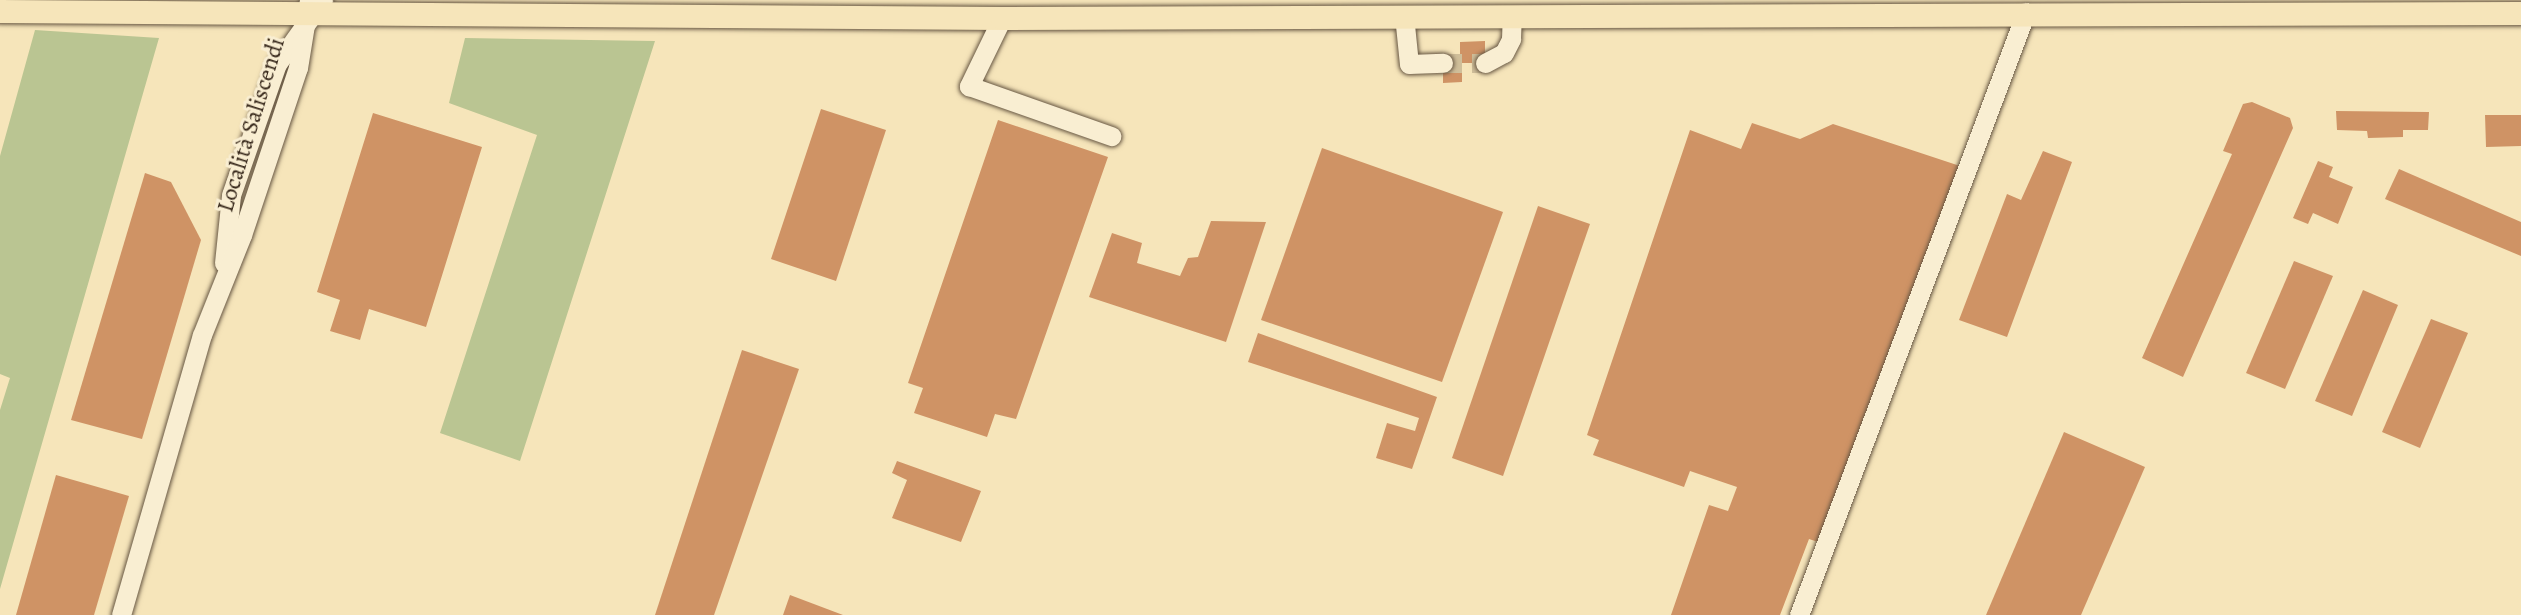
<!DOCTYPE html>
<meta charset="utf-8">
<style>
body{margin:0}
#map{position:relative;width:2521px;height:615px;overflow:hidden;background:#f6e5ba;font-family:Alegreya,serif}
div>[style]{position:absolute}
.green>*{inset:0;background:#bac592}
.building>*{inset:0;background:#cf9365}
.minor-tunnel>*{height:19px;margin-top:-9.5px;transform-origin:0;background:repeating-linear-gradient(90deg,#d0bf9a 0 19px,transparent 0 29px)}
.roads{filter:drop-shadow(0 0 2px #675743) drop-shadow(0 0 2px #675743)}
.minor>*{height:19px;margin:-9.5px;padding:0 9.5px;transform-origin:9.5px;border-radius:9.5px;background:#f9eed2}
.major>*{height:23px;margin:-11.5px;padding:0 11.5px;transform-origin:11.5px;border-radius:11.5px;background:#f6e5ba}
span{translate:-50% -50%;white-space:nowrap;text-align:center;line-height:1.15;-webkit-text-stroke:6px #f9eed2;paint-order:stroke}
.street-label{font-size:24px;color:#37281b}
</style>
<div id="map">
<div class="green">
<i style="clip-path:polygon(35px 30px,159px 38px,0 589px,0 410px,10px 378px,0 374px,0 156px)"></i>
<i style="clip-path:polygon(465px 38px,655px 41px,520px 461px,440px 433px,537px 135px,449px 103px)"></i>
</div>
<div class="building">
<i style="clip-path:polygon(1485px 41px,1485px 63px,1462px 63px,1462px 82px,1443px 83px,1443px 62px,1460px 62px,1460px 42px)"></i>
<i style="clip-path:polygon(2252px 102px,2290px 118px,2293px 128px,2183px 377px,2142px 358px,2232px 154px,2223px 151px,2243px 104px)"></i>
<i style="clip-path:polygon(821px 109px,886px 130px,836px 281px,771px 259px)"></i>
<i style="clip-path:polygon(2336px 111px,2429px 112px,2428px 130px,2403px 130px,2403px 137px,2368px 138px,2367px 131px,2337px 130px)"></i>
<i style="clip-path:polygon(373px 113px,482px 147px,426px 327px,369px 309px,360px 340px,330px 331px,340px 300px,317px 292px)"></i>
<i style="clip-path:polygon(2485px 115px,2521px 115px,2521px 146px,2486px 147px)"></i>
<i style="clip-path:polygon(998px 120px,1108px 157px,1016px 419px,995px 414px,987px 437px,914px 413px,923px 388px,908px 383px)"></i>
<i style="clip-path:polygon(1752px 123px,1800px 139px,1833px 124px,1960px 166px,1830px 546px,1809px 539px,1780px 615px,1671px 615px,1709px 505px,1728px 511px,1737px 487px,1690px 471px,1684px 487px,1593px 455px,1599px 440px,1587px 435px,1690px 130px,1741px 149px)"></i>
<i style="clip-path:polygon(1322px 148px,1503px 212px,1442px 382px,1261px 320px)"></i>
<i style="clip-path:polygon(2043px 151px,2072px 162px,2007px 337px,1959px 320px,2007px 194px,2021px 200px)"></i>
<i style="clip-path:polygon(2318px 161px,2333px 167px,2329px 177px,2353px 187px,2338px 224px,2313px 213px,2308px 224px,2293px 218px)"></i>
<i style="clip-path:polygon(2399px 169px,2521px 222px,2521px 256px,2385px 199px)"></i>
<i style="clip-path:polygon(145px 173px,171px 182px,201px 240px,142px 439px,71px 420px)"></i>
<i style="clip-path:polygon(1538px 206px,1590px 224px,1503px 476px,1452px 458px)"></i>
<i style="clip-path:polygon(1211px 221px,1266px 222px,1226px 342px,1089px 297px,1112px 233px,1142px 243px,1137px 263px,1180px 276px,1188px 258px,1198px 257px)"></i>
<i style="clip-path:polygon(2294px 261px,2333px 276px,2285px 389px,2246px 373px)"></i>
<i style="clip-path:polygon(2363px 290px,2398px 305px,2352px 416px,2315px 401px)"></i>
<i style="clip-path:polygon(2431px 319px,2468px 333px,2420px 448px,2382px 432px)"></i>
<i style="clip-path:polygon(1258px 333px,1437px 397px,1412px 469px,1376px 458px,1387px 423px,1415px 431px,1419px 418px,1248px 362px)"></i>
<i style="clip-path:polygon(742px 350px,799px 369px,714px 615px,655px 615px)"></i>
<i style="clip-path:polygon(2064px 432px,2145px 467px,2081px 615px,1986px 615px)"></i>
<i style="clip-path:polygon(897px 461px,981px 491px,961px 542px,892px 518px,907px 480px,892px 473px)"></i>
<i style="clip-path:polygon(56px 475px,129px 496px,94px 615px,16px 615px)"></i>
<i style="clip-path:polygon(790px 595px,843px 615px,783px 615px)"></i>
</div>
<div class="minor-tunnel">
<i style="left:1443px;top:63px;width:42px"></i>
</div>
<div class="roads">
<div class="minor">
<i style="left:1404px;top:15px;width:49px;rotate:84.2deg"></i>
<i style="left:1409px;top:64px;width:34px;rotate:-2deg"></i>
<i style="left:1002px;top:18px;width:76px;rotate:115.9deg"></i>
<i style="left:969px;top:86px;width:151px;rotate:19.4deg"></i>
<i style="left:1485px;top:63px;width:21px;rotate:-28deg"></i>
<i style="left:1504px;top:53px;width:16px;rotate:-63deg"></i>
<i style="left:1511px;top:39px;width:24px;rotate:-88deg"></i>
<i style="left:224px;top:263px;width:68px;rotate:-84.1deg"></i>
<i style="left:231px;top:195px;width:139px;rotate:-70.7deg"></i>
<i style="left:277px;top:64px;width:79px;rotate:-54.3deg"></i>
<i style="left:121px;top:615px;width:291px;rotate:-73.9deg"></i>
<i style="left:202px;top:335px;width:108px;rotate:-68.2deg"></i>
<i style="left:242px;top:235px;width:176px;rotate:-71.5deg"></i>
<i style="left:298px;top:68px;width:69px;rotate:-80.8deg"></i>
<i style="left:1799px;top:615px;width:644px;rotate:-69.37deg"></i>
</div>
<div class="major">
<i style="left:0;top:11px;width:1002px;rotate:0.4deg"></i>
<i style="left:1002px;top:18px;width:1519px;rotate:-0.19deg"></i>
</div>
</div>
<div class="street-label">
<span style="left:251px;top:125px;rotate:-73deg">Località Saliscendi</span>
</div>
</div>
